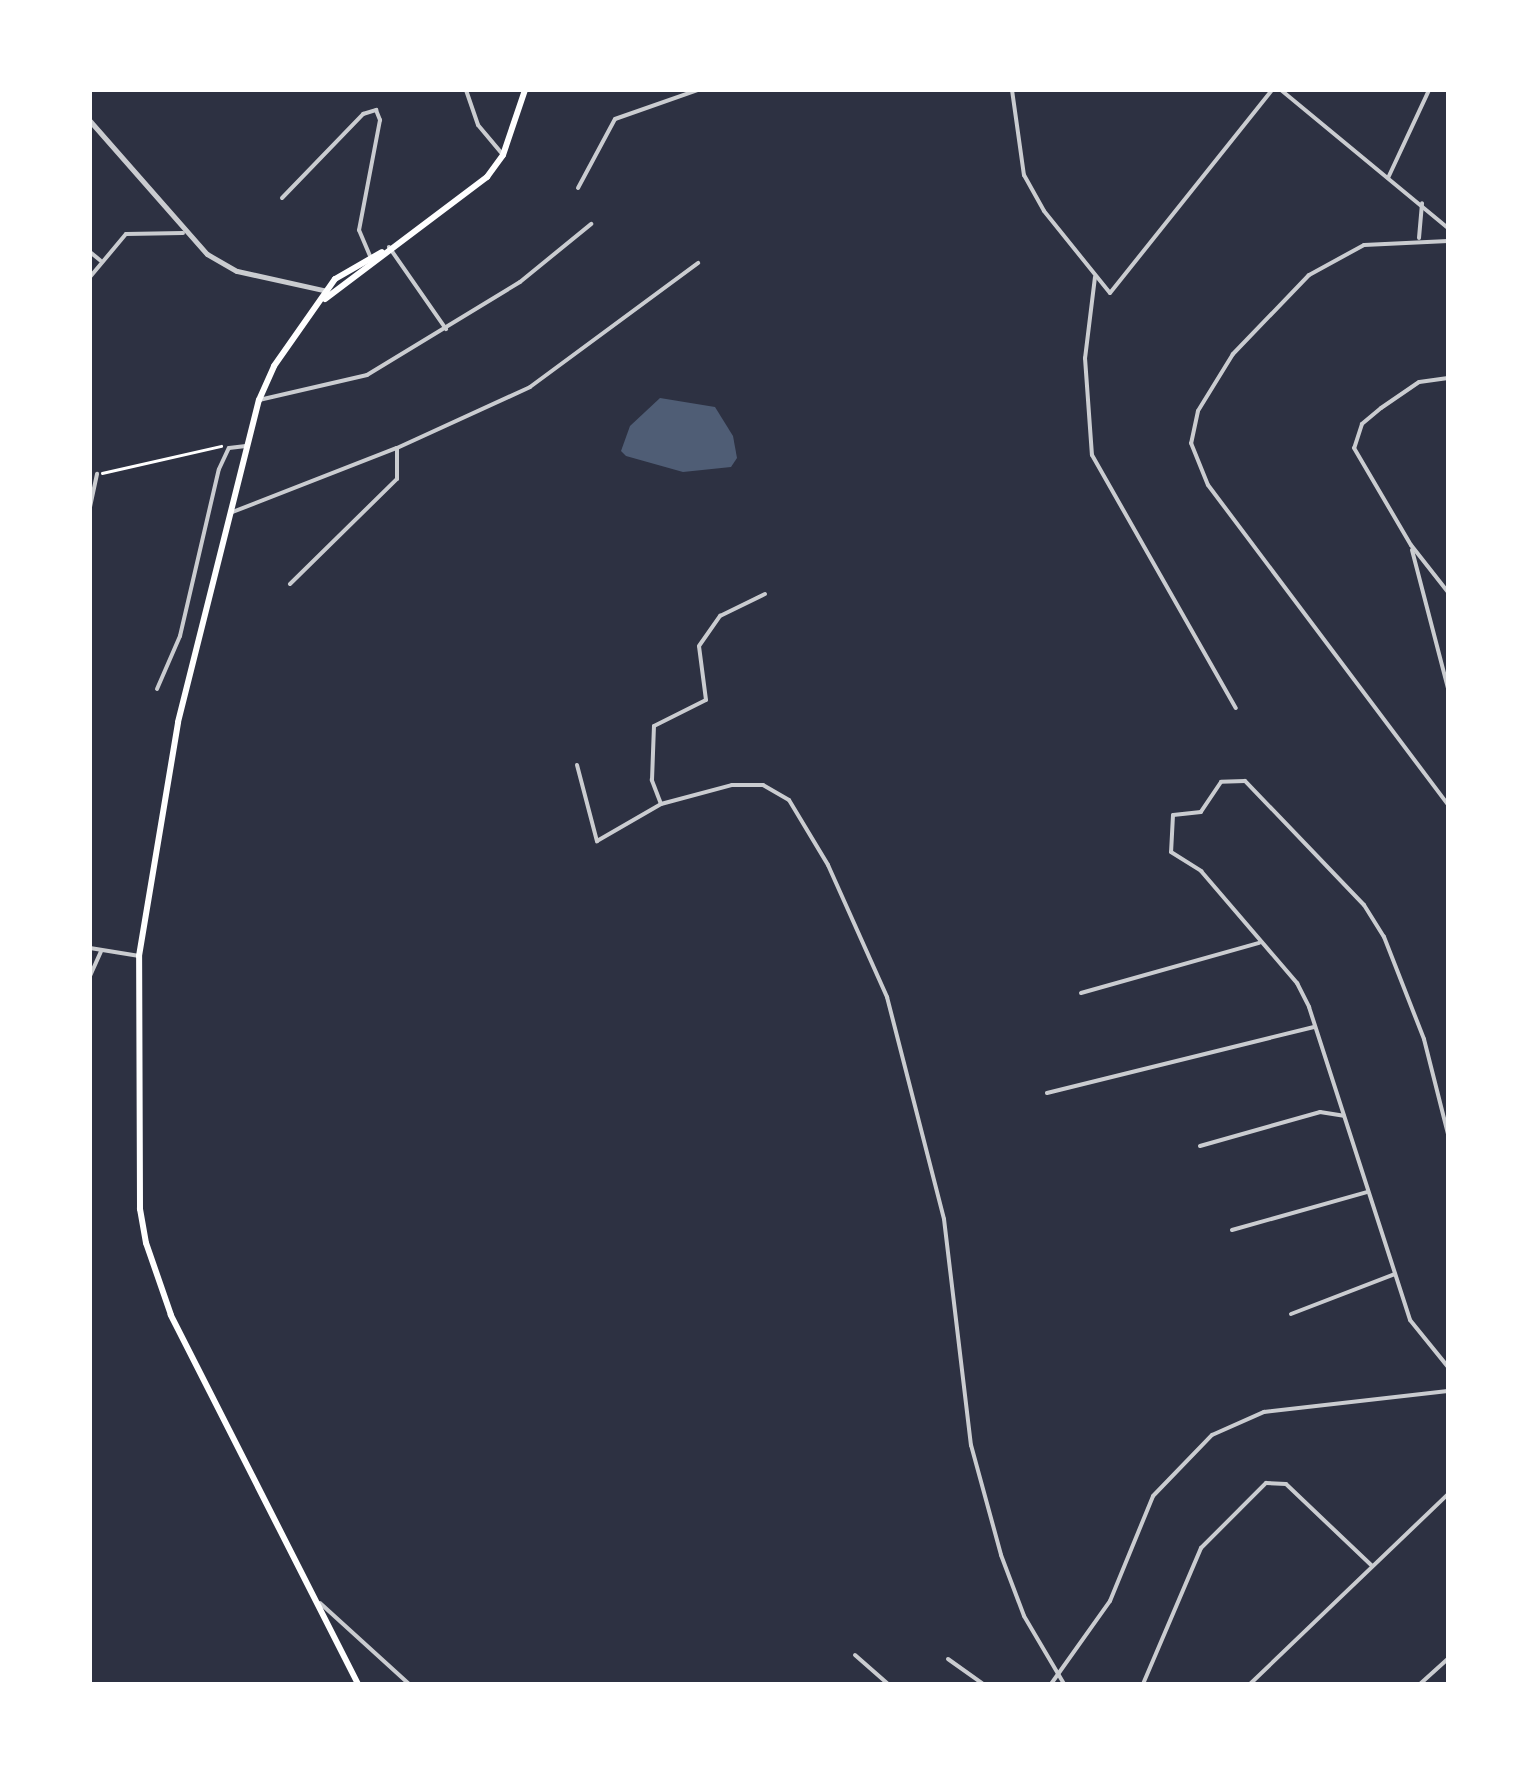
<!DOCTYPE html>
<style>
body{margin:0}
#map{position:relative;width:1538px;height:1774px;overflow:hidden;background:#2d3142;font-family:"Fira Sans",sans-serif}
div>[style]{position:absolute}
.water>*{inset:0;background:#4f5d75}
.path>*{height:2.5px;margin:-1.25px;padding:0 1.25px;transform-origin:1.25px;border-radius:1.25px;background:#fff}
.minor>*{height:4px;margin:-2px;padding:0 2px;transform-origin:2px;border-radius:2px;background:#caccd0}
.tertiary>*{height:5px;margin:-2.5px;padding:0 2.5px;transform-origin:2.5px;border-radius:2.5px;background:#caccd0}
.primary>*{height:6px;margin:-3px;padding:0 3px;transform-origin:3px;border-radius:3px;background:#fff}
span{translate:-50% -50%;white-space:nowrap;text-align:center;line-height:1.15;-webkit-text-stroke:8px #fff;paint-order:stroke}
.frame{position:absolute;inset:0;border:92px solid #fff;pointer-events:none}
</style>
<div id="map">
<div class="water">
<i style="clip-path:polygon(660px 398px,715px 407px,733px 436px,737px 458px,731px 467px,683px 472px,626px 456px,621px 451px,630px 426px)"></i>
</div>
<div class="path">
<i style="left:102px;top:473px;width:122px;rotate:-12.8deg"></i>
</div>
<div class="minor">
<i style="left:466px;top:90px;width:37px;rotate:71deg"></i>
<i style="left:478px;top:125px;width:39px;rotate:50deg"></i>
<i style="left:1012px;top:90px;width:86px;rotate:82deg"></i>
<i style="left:1024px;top:175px;width:41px;rotate:60.9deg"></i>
<i style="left:1044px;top:211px;width:105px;rotate:51.2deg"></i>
<i style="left:1110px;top:293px;width:260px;rotate:-51.4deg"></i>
<i style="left:1281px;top:90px;width:217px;rotate:39.6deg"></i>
<i style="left:1388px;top:178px;width:97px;rotate:-65deg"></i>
<i style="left:578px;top:188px;width:78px;rotate:-61.8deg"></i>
<i style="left:615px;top:119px;width:88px;rotate:-19.3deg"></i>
<i style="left:282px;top:198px;width:117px;rotate:-46deg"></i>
<i style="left:363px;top:114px;width:14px;rotate:-17deg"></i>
<i style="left:376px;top:110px;width:11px;rotate:68deg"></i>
<i style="left:380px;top:120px;width:112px;rotate:100.8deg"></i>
<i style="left:359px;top:230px;width:28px;rotate:67deg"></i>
<i style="left:1419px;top:238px;width:35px;rotate:-85deg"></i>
<i style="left:1448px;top:241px;width:84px;rotate:177.3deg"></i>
<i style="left:1364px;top:245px;width:63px;rotate:151.4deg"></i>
<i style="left:1309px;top:275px;width:110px;rotate:133.9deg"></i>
<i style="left:1233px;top:354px;width:67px;rotate:121.6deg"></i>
<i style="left:1198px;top:411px;width:33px;rotate:102deg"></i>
<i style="left:1191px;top:443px;width:45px;rotate:68deg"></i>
<i style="left:1208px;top:485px;width:400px;rotate:53.1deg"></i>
<i style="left:389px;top:247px;width:100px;rotate:55.2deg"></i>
<i style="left:90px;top:252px;width:13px;rotate:39deg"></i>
<i style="left:90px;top:277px;width:56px;rotate:-50.1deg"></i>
<i style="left:126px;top:234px;width:57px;rotate:-1deg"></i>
<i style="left:1095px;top:277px;width:82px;rotate:97deg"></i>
<i style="left:1085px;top:358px;width:97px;rotate:85.9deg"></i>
<i style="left:1092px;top:455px;width:291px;rotate:60.4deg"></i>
<i style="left:1448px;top:378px;width:29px;rotate:172deg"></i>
<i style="left:1419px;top:382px;width:46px;rotate:145.6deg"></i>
<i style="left:1381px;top:408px;width:25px;rotate:140deg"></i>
<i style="left:1362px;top:424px;width:25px;rotate:108deg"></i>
<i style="left:1354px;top:448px;width:113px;rotate:59.6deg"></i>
<i style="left:1411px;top:545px;width:60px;rotate:51.8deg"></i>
<i style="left:259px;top:400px;width:111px;rotate:-13deg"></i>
<i style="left:367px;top:375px;width:179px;rotate:-31.3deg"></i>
<i style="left:520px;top:282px;width:92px;rotate:-39.2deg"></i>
<i style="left:90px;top:507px;width:34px;rotate:-78deg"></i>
<i style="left:230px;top:513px;width:179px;rotate:-21.3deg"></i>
<i style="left:397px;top:448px;width:146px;rotate:-24.6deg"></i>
<i style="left:530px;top:387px;width:209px;rotate:-36.4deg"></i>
<i style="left:1412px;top:550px;width:143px;rotate:75.4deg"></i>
<i style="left:290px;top:584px;width:150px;rotate:-44.5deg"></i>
<i style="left:397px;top:479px;width:31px;rotate:-90deg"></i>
<i style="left:157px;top:689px;width:58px;rotate:-66.5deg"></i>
<i style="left:180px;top:636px;width:171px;rotate:-76.9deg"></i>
<i style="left:219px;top:469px;width:23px;rotate:-65deg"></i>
<i style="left:229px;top:448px;width:17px;rotate:-7deg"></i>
<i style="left:577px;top:765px;width:79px;rotate:75.3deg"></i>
<i style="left:597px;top:841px;width:74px;rotate:-30deg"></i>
<i style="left:661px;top:804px;width:73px;rotate:-15deg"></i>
<i style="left:732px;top:785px;width:31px"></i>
<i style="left:763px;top:785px;width:30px;rotate:30deg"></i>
<i style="left:789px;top:800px;width:76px;rotate:59deg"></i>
<i style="left:828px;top:865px;width:145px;rotate:65.9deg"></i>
<i style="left:887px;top:997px;width:229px;rotate:75.6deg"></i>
<i style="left:944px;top:1219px;width:228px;rotate:83.2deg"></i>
<i style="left:971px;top:1445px;width:114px;rotate:74.7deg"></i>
<i style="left:1001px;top:1555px;width:65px;rotate:69.3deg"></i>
<i style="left:1024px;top:1616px;width:79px;rotate:59.5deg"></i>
<i style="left:661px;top:804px;width:26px;rotate:-111deg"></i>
<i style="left:652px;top:780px;width:54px;rotate:-87.9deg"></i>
<i style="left:654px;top:726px;width:58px;rotate:-26.6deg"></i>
<i style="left:706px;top:700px;width:54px;rotate:-97.4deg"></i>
<i style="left:699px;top:646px;width:37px;rotate:-55deg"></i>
<i style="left:720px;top:616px;width:50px;rotate:-26.1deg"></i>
<i style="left:90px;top:948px;width:50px;rotate:9.3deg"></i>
<i style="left:90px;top:976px;width:27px;rotate:-66deg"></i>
<i style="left:1081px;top:993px;width:185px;rotate:-15.7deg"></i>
<i style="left:1047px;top:1093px;width:275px;rotate:-13.9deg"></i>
<i style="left:1448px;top:1134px;width:98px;rotate:-104.2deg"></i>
<i style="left:1424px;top:1039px;width:110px;rotate:-111.4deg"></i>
<i style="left:1384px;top:937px;width:38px;rotate:-122deg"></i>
<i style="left:1364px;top:905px;width:172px;rotate:-133.8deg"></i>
<i style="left:1245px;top:781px;width:24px;rotate:178deg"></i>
<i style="left:1221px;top:782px;width:36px;rotate:124deg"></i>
<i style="left:1201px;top:812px;width:28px;rotate:174deg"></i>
<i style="left:1173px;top:815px;width:37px;rotate:93deg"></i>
<i style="left:1171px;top:852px;width:36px;rotate:32deg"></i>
<i style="left:1201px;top:871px;width:148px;rotate:49.4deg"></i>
<i style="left:1297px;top:983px;width:27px;rotate:63deg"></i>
<i style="left:1309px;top:1007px;width:329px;rotate:72.1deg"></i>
<i style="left:1410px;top:1320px;width:60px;rotate:51deg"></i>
<i style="left:1200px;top:1146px;width:125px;rotate:-15.8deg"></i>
<i style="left:1320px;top:1112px;width:24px;rotate:9deg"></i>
<i style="left:1232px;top:1230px;width:140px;rotate:-15.7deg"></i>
<i style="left:1291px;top:1314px;width:111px;rotate:-21deg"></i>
<i style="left:320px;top:1603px;width:120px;rotate:42.3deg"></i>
<i style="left:855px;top:1655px;width:44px;rotate:41.3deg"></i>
<i style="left:948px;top:1659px;width:43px;rotate:35.5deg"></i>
<i style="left:1051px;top:1684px;width:102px;rotate:-54.6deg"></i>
<i style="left:1110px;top:1601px;width:113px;rotate:-67.7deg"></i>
<i style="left:1153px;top:1496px;width:85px;rotate:-46deg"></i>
<i style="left:1212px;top:1435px;width:57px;rotate:-23.9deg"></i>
<i style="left:1264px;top:1412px;width:185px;rotate:-6.5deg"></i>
<i style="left:1143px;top:1684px;width:148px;rotate:-66.9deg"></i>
<i style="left:1201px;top:1548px;width:92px;rotate:-45deg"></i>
<i style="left:1266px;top:1483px;width:20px;rotate:3deg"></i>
<i style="left:1286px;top:1484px;width:119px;rotate:43.6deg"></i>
<i style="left:1250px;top:1684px;width:274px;rotate:-43.8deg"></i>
<i style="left:1420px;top:1684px;width:38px;rotate:-42deg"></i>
</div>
<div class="tertiary">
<i style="left:90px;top:121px;width:177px;rotate:48.7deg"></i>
<i style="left:207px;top:254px;width:34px;rotate:30deg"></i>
<i style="left:237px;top:271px;width:92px;rotate:12.5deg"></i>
</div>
<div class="primary">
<i style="left:325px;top:299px;width:203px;rotate:-37deg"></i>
<i style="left:487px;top:177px;width:27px;rotate:-54deg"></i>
<i style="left:503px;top:155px;width:69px;rotate:-71.3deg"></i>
<i style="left:358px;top:1684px;width:414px;rotate:-116.9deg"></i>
<i style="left:171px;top:1315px;width:76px;rotate:-109.1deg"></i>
<i style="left:146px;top:1243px;width:35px;rotate:-100deg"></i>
<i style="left:140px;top:1209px;width:253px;rotate:-90.2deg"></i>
<i style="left:139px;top:956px;width:237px;rotate:-80.5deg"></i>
<i style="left:178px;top:722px;width:332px;rotate:-75.9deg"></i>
<i style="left:259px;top:400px;width:37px;rotate:-66deg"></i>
<i style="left:274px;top:366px;width:106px;rotate:-55deg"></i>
<i style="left:335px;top:279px;width:54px;rotate:-29.9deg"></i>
</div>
<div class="frame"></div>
</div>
